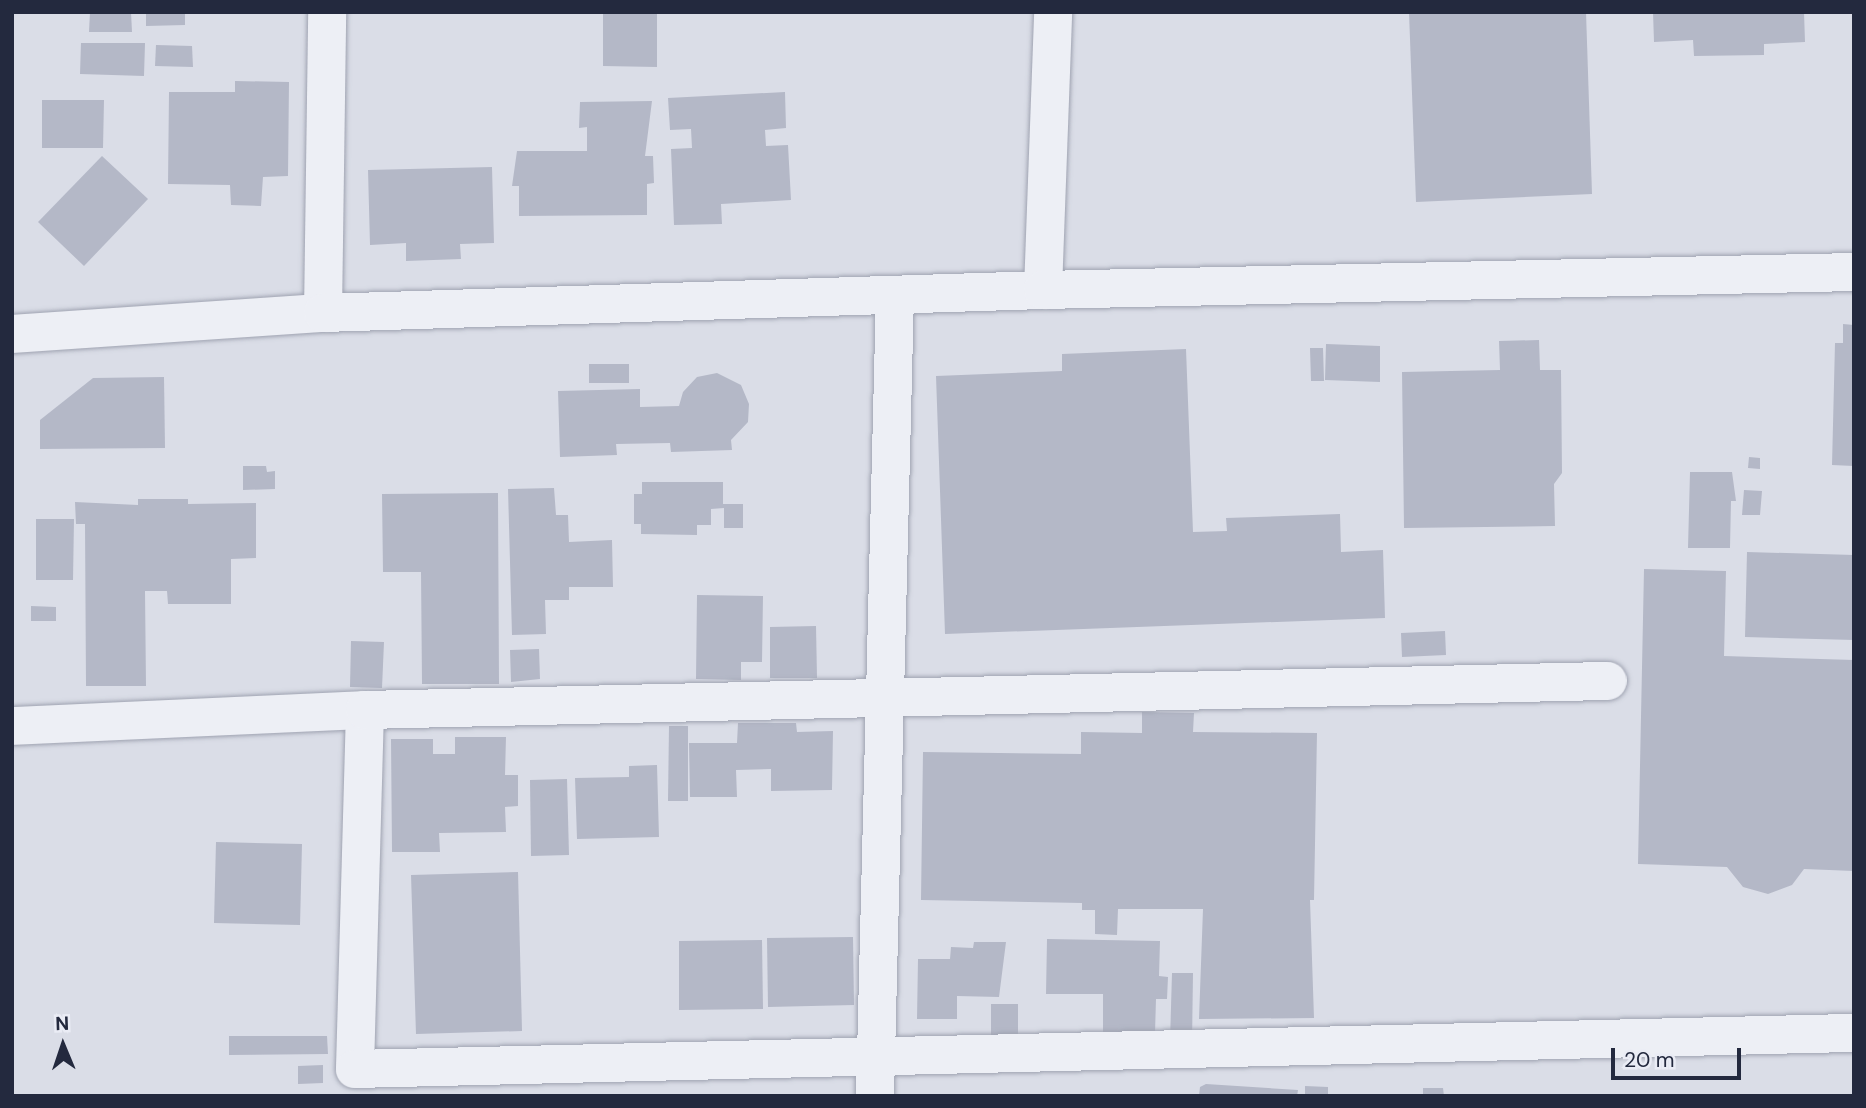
<!DOCTYPE html>
<style>
body{margin:0}
#map{position:relative;width:1866px;height:1108px;overflow:hidden;background:#dadde7;font-family:"DM Sans",sans-serif}
div>[style]{position:absolute}
.building>*{inset:0;background:#b4b8c7}
.roads{filter:drop-shadow(0 0 2px #9fa3b1) drop-shadow(0 0 2px #9fa3b1)}
.minor>*{height:38px;margin:-19px;padding:0 19px;transform-origin:19px;border-radius:19px;background:#edeff5}
.tertiary>*{height:38px;margin:-19px;padding:0 19px;transform-origin:19px;border-radius:19px;background:#edeff5}
span{translate:-50% -50%;white-space:nowrap;text-align:center;line-height:1.15;-webkit-text-stroke:7px #eaecf5;paint-order:stroke}
.frame{position:absolute;inset:0;border:14px solid #23293e;pointer-events:none}
.north{position:absolute;left:28px;top:1010px;width:70px;height:70px;-webkit-text-stroke:5px #eaecf5;paint-order:stroke;rotate:358deg;font-size:19px;font-weight:700;line-height:28px;text-align:center;color:#23293e}
.north::after{content:'';display:block;margin:auto;width:24px;height:32px;background:#23293e;clip-path:polygon(50% 0,100% 100%,50% 72%,0 100%)}
.scale{position:absolute;left:1611px;top:1048px;width:130px;height:32px;box-sizing:border-box;border:4px solid #23293e;border-top:0;padding-left:9px;font-size:21px;line-height:24px;white-space:nowrap;color:#23293e;-webkit-text-stroke:5px #eaecf5;paint-order:stroke}
</style>
<div id="map">
<div class="building">
<i style="clip-path:polygon(90px 12px,131px 12px,132px 32px,89px 32px)"></i>
<i style="clip-path:polygon(146px 12px,185px 12px,185px 25px,146px 26px)"></i>
<i style="clip-path:polygon(603px 12px,657px 12px,657px 67px,603px 66px)"></i>
<i style="clip-path:polygon(1409px 12px,1586px 12px,1592px 194px,1416px 202px)"></i>
<i style="clip-path:polygon(1653px 12px,1804px 12px,1805px 42px,1764px 44px,1764px 55px,1694px 56px,1693px 40px,1654px 42px)"></i>
<i style="clip-path:polygon(81px 43px,145px 43px,144px 76px,80px 74px)"></i>
<i style="clip-path:polygon(156px 45px,192px 46px,193px 67px,155px 66px)"></i>
<i style="clip-path:polygon(235px 81px,289px 82px,288px 176px,263px 177px,261px 206px,231px 205px,230px 185px,168px 184px,169px 92px,235px 92px)"></i>
<i style="clip-path:polygon(785px 92px,786px 128px,765px 130px,766px 146px,788px 145px,791px 200px,721px 204px,722px 224px,674px 225px,671px 149px,692px 148px,691px 129px,670px 130px,668px 98px)"></i>
<i style="clip-path:polygon(42px 100px,104px 100px,103px 148px,42px 148px)"></i>
<i style="clip-path:polygon(652px 101px,645px 156px,653px 156px,654px 183px,647px 184px,647px 215px,519px 216px,519px 186px,512px 186px,517px 151px,587px 151px,587px 127px,579px 128px,580px 102px)"></i>
<i style="clip-path:polygon(102px 156px,148px 199px,84px 266px,38px 222px)"></i>
<i style="clip-path:polygon(492px 167px,494px 243px,460px 244px,461px 259px,406px 261px,406px 243px,370px 245px,368px 170px)"></i>
<i style="clip-path:polygon(1843px 324px,1854px 325px,1854px 466px,1832px 465px,1835px 343px,1843px 343px)"></i>
<i style="clip-path:polygon(1539px 340px,1540px 370px,1561px 370px,1562px 473px,1554px 484px,1555px 526px,1404px 528px,1402px 372px,1500px 370px,1499px 341px)"></i>
<i style="clip-path:polygon(1326px 344px,1380px 346px,1380px 382px,1325px 380px)"></i>
<i style="clip-path:polygon(1310px 348px,1323px 348px,1324px 381px,1311px 381px)"></i>
<i style="clip-path:polygon(1186px 349px,1193px 532px,1227px 531px,1226px 518px,1340px 514px,1341px 552px,1383px 550px,1385px 618px,945px 634px,936px 376px,1062px 371px,1062px 354px)"></i>
<i style="clip-path:polygon(589px 364px,629px 364px,629px 383px,589px 383px)"></i>
<i style="clip-path:polygon(717px 373px,741px 385px,749px 404px,748px 422px,731px 440px,732px 450px,671px 452px,670px 443px,616px 444px,617px 455px,560px 457px,558px 391px,640px 389px,640px 407px,679px 406px,683px 392px,697px 377px)"></i>
<i style="clip-path:polygon(164px 377px,165px 448px,40px 449px,40px 420px,93px 378px)"></i>
<i style="clip-path:polygon(1749px 457px,1760px 458px,1760px 469px,1748px 468px)"></i>
<i style="clip-path:polygon(243px 466px,266px 466px,267px 472px,275px 471px,275px 489px,243px 490px)"></i>
<i style="clip-path:polygon(1690px 472px,1732px 472px,1736px 501px,1731px 501px,1730px 548px,1688px 548px)"></i>
<i style="clip-path:polygon(642px 482px,723px 482px,723px 504px,743px 504px,743px 528px,724px 528px,724px 508px,711px 509px,711px 525px,697px 525px,697px 535px,641px 534px,641px 524px,634px 524px,634px 494px,642px 494px)"></i>
<i style="clip-path:polygon(554px 488px,556px 515px,568px 515px,569px 542px,612px 540px,613px 587px,569px 587px,569px 600px,545px 600px,546px 634px,512px 635px,508px 489px)"></i>
<i style="clip-path:polygon(1744px 490px,1762px 491px,1760px 515px,1742px 515px)"></i>
<i style="clip-path:polygon(498px 493px,499px 684px,422px 684px,421px 572px,383px 572px,382px 494px)"></i>
<i style="clip-path:polygon(138px 499px,188px 499px,188px 504px,256px 503px,256px 558px,231px 559px,231px 604px,168px 604px,167px 591px,145px 591px,146px 686px,86px 686px,85px 524px,76px 524px,75px 502px,138px 505px)"></i>
<i style="clip-path:polygon(36px 519px,74px 519px,73px 580px,36px 580px)"></i>
<i style="clip-path:polygon(1747px 552px,1854px 555px,1854px 640px,1745px 637px)"></i>
<i style="clip-path:polygon(1644px 569px,1726px 571px,1724px 656px,1854px 660px,1854px 871px,1804px 869px,1792px 885px,1768px 894px,1743px 887px,1727px 867px,1638px 864px)"></i>
<i style="clip-path:polygon(697px 595px,763px 596px,762px 662px,741px 662px,741px 680px,696px 679px)"></i>
<i style="clip-path:polygon(31px 606px,56px 607px,56px 621px,31px 621px)"></i>
<i style="clip-path:polygon(816px 626px,817px 678px,770px 678px,770px 627px)"></i>
<i style="clip-path:polygon(1445px 631px,1446px 655px,1402px 657px,1401px 633px)"></i>
<i style="clip-path:polygon(351px 641px,384px 642px,382px 688px,350px 687px)"></i>
<i style="clip-path:polygon(539px 649px,540px 679px,511px 682px,510px 650px)"></i>
<i style="clip-path:polygon(1142px 712px,1194px 713px,1193px 732px,1317px 733px,1314px 900px,1310px 900px,1314px 1018px,1199px 1019px,1203px 909px,1118px 909px,1117px 935px,1095px 934px,1095px 910px,1082px 910px,1082px 903px,921px 900px,923px 752px,1081px 754px,1081px 732px,1142px 733px)"></i>
<i style="clip-path:polygon(738px 723px,796px 723px,797px 732px,833px 731px,832px 790px,771px 791px,771px 769px,736px 770px,737px 797px,690px 797px,689px 743px,737px 743px)"></i>
<i style="clip-path:polygon(669px 726px,688px 726px,688px 801px,668px 801px)"></i>
<i style="clip-path:polygon(455px 737px,506px 737px,505px 775px,518px 775px,518px 806px,505px 807px,506px 832px,439px 833px,440px 852px,392px 852px,391px 739px,433px 739px,433px 754px,455px 754px)"></i>
<i style="clip-path:polygon(657px 765px,659px 837px,577px 839px,575px 778px,629px 777px,629px 766px)"></i>
<i style="clip-path:polygon(567px 779px,569px 855px,531px 856px,530px 780px)"></i>
<i style="clip-path:polygon(216px 842px,302px 844px,300px 925px,214px 923px)"></i>
<i style="clip-path:polygon(518px 872px,522px 1031px,416px 1034px,411px 875px)"></i>
<i style="clip-path:polygon(853px 937px,854px 1005px,768px 1007px,767px 938px)"></i>
<i style="clip-path:polygon(1047px 939px,1160px 941px,1159px 976px,1168px 977px,1167px 999px,1156px 999px,1155px 1033px,1103px 1033px,1103px 994px,1046px 994px)"></i>
<i style="clip-path:polygon(762px 940px,763px 1009px,679px 1010px,679px 941px)"></i>
<i style="clip-path:polygon(974px 942px,1006px 942px,999px 997px,957px 996px,957px 1019px,917px 1019px,918px 959px,950px 959px,951px 947px,973px 948px)"></i>
<i style="clip-path:polygon(1172px 973px,1193px 973px,1192px 1043px,1170px 1042px)"></i>
<i style="clip-path:polygon(991px 1004px,1018px 1004px,1018px 1035px,991px 1035px)"></i>
<i style="clip-path:polygon(229px 1036px,327px 1036px,328px 1054px,229px 1055px)"></i>
<i style="clip-path:polygon(323px 1065px,323px 1083px,298px 1084px,298px 1066px)"></i>
<i style="clip-path:polygon(1206px 1084px,1298px 1090px,1297px 1096px,1199px 1096px,1200px 1087px)"></i>
<i style="clip-path:polygon(1305px 1086px,1328px 1087px,1328px 1096px,1305px 1096px)"></i>
<i style="clip-path:polygon(1423px 1088px,1443px 1088px,1444px 1096px,1423px 1096px)"></i>
</div>
<div class="roads">
<div class="minor">
<i style="left:1043px;top:290px;width:278px;rotate:-87.9deg"></i>
<i style="left:323px;top:313px;width:301px;rotate:-89.2deg"></i>
<i style="left:365px;top:710px;width:359px;rotate:91.6deg"></i>
<i style="left:355px;top:1069px;width:1499px;rotate:-1.38deg"></i>
<i style="left:12px;top:726px;width:353px;rotate:-2.6deg"></i>
<i style="left:365px;top:710px;width:1243px;rotate:-1.34deg"></i>
<i style="left:875px;top:1096px;width:801px;rotate:-88.57deg"></i>
</div>
<div class="tertiary">
<i style="left:12px;top:334px;width:312px;rotate:-3.9deg"></i>
<i style="left:323px;top:313px;width:720px;rotate:-1.83deg"></i>
<i style="left:1043px;top:290px;width:811px;rotate:-1.27deg"></i>
</div>
</div>
<div class="frame"></div>
<div class="north">N</div>
<div class="scale">20 m</div>
</div>
